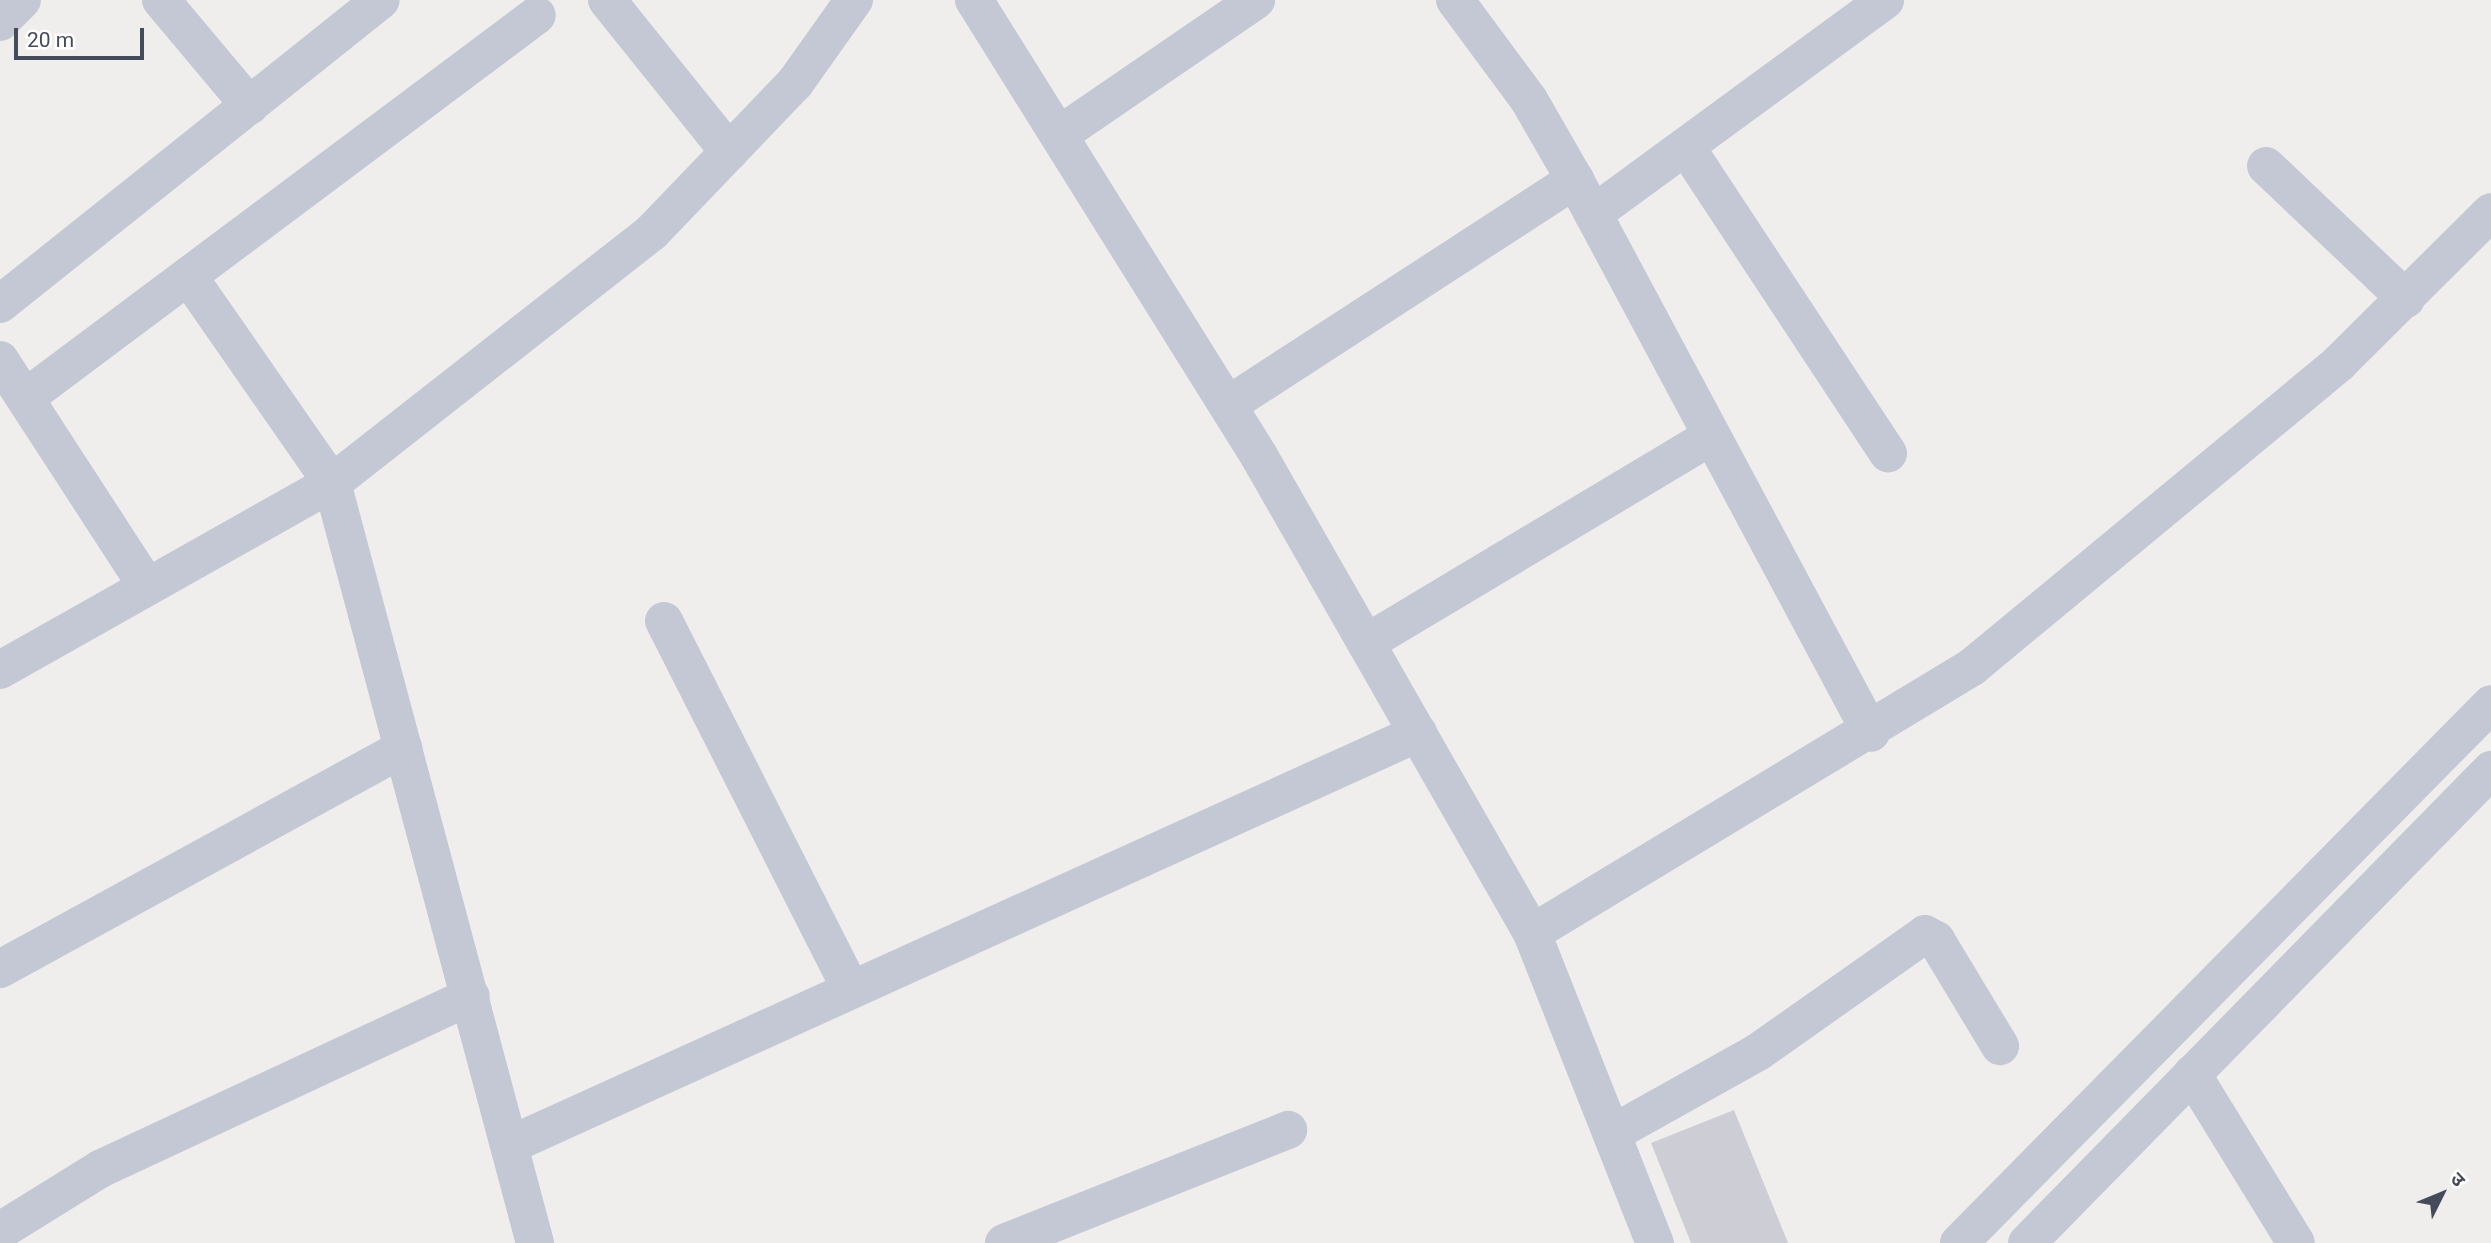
<!DOCTYPE html>
<meta charset="utf-8">
<style>
body{margin:0}
#map{position:relative;width:2491px;height:1243px;overflow:hidden;background:#f0eeed;font-family:Roboto,"Noto Sans Devanagari",sans-serif}
div>[style]{position:absolute}
.building>*{inset:0;background:#cdced5}
.minor>*{height:38px;margin:-19px;padding:0 19px;transform-origin:19px;border-radius:19px;background:#c4c8d4}
.tertiary>*{height:38px;margin:-19px;padding:0 19px;transform-origin:19px;border-radius:19px;background:#c4c8d4}
span{translate:-50% -50%;white-space:nowrap;text-align:center;line-height:1.15;-webkit-text-stroke:6px #fff;paint-order:stroke}
.north{position:absolute;left:2407px;top:1159px;width:70px;height:70px;-webkit-text-stroke:5px #fff;paint-order:stroke;rotate:47deg;font-size:19px;font-weight:700;line-height:28px;text-align:center;color:#464b5a}
.north::after{content:'';display:block;margin:auto;width:24px;height:32px;background:#464b5a;clip-path:polygon(50% 0,100% 100%,50% 72%,0 100%)}
.scale{position:absolute;left:14px;top:28px;width:130px;height:32px;box-sizing:border-box;border:4px solid #464b5a;border-top:0;padding-left:9px;font-size:21px;line-height:24px;white-space:nowrap;color:#464b5a;-webkit-text-stroke:5px #fff;paint-order:stroke}
</style>
<div id="map">
<div class="building">
<i style="clip-path:polygon(1734px 1110px,1788px 1243px,1691px 1243px,1651px 1143px)"></i>
</div>
<div class="minor">
<i style="left:161px;top:0;width:138px;rotate:50deg"></i>
<i style="left:607px;top:0;width:195px;rotate:51.2deg"></i>
<i style="left:974px;top:0;width:538px;rotate:57.99deg"></i>
<i style="left:1259px;top:456px;width:550px;rotate:60.22deg"></i>
<i style="left:1532px;top:933px;width:334px;rotate:68.4deg"></i>
<i style="left:1455px;top:0;width:124px;rotate:53.5deg"></i>
<i style="left:1529px;top:100px;width:92px;rotate:60.1deg"></i>
<i style="left:1575px;top:180px;width:627px;rotate:61.84deg"></i>
<i style="left:0;top:22px;width:31px;rotate:-45deg"></i>
<i style="left:1059px;top:135px;width:239px;rotate:-34.4deg"></i>
<i style="left:1686px;top:147px;width:367px;rotate:56.6deg"></i>
<i style="left:2266px;top:166px;width:193px;rotate:43.5deg"></i>
<i style="left:1593px;top:214px;width:362px;rotate:-36.2deg"></i>
<i style="left:0;top:304px;width:487px;rotate:-38.6deg"></i>
<i style="left:0;top:360px;width:266px;rotate:57deg"></i>
<i style="left:25px;top:398px;width:639px;rotate:-36.8deg"></i>
<i style="left:1228px;top:405px;width:414px;rotate:-33deg"></i>
<i style="left:664px;top:621px;width:413px;rotate:63.1deg"></i>
<i style="left:1366px;top:643px;width:403px;rotate:-30.9deg"></i>
<i style="left:0;top:670px;width:381px;rotate:-29.4deg"></i>
<i style="left:332px;top:483px;width:252px;rotate:-124.8deg"></i>
<i style="left:1532px;top:933px;width:514px;rotate:-31.15deg"></i>
<i style="left:1972px;top:667px;width:477px;rotate:-39.6deg"></i>
<i style="left:2339px;top:363px;width:214px;rotate:-44.8deg"></i>
<i style="left:0;top:969px;width:460px;rotate:-28.7deg"></i>
<i style="left:2192px;top:1074px;width:198px;rotate:58.4deg"></i>
<i style="left:1615px;top:1132px;width:164px;rotate:-29.2deg"></i>
<i style="left:1758px;top:1052px;width:204px;rotate:-35.2deg"></i>
<i style="left:1925px;top:934px;width:13px;rotate:29deg"></i>
<i style="left:1936px;top:940px;width:124px;rotate:58.9deg"></i>
<i style="left:512px;top:1144px;width:995px;rotate:-24.4deg"></i>
<i style="left:0;top:1231px;width:118px;rotate:-31.8deg"></i>
<i style="left:100px;top:1169px;width:409px;rotate:-25deg"></i>
<i style="left:1004px;top:1243px;width:306px;rotate:-21.7deg"></i>
</div>
<div class="tertiary">
<i style="left:535px;top:1243px;width:787px;rotate:-104.95deg"></i>
<i style="left:332px;top:483px;width:407px;rotate:-38.1deg"></i>
<i style="left:652px;top:232px;width:207px;rotate:-46.2deg"></i>
<i style="left:795px;top:83px;width:102px;rotate:-54.6deg"></i>
<i style="left:1959px;top:1243px;width:757px;rotate:-45.37deg"></i>
<i style="left:2027px;top:1243px;width:663px;rotate:-45.55deg"></i>
</div>
<div class="north">उ</div>
<div class="scale">20 m</div>
</div>
